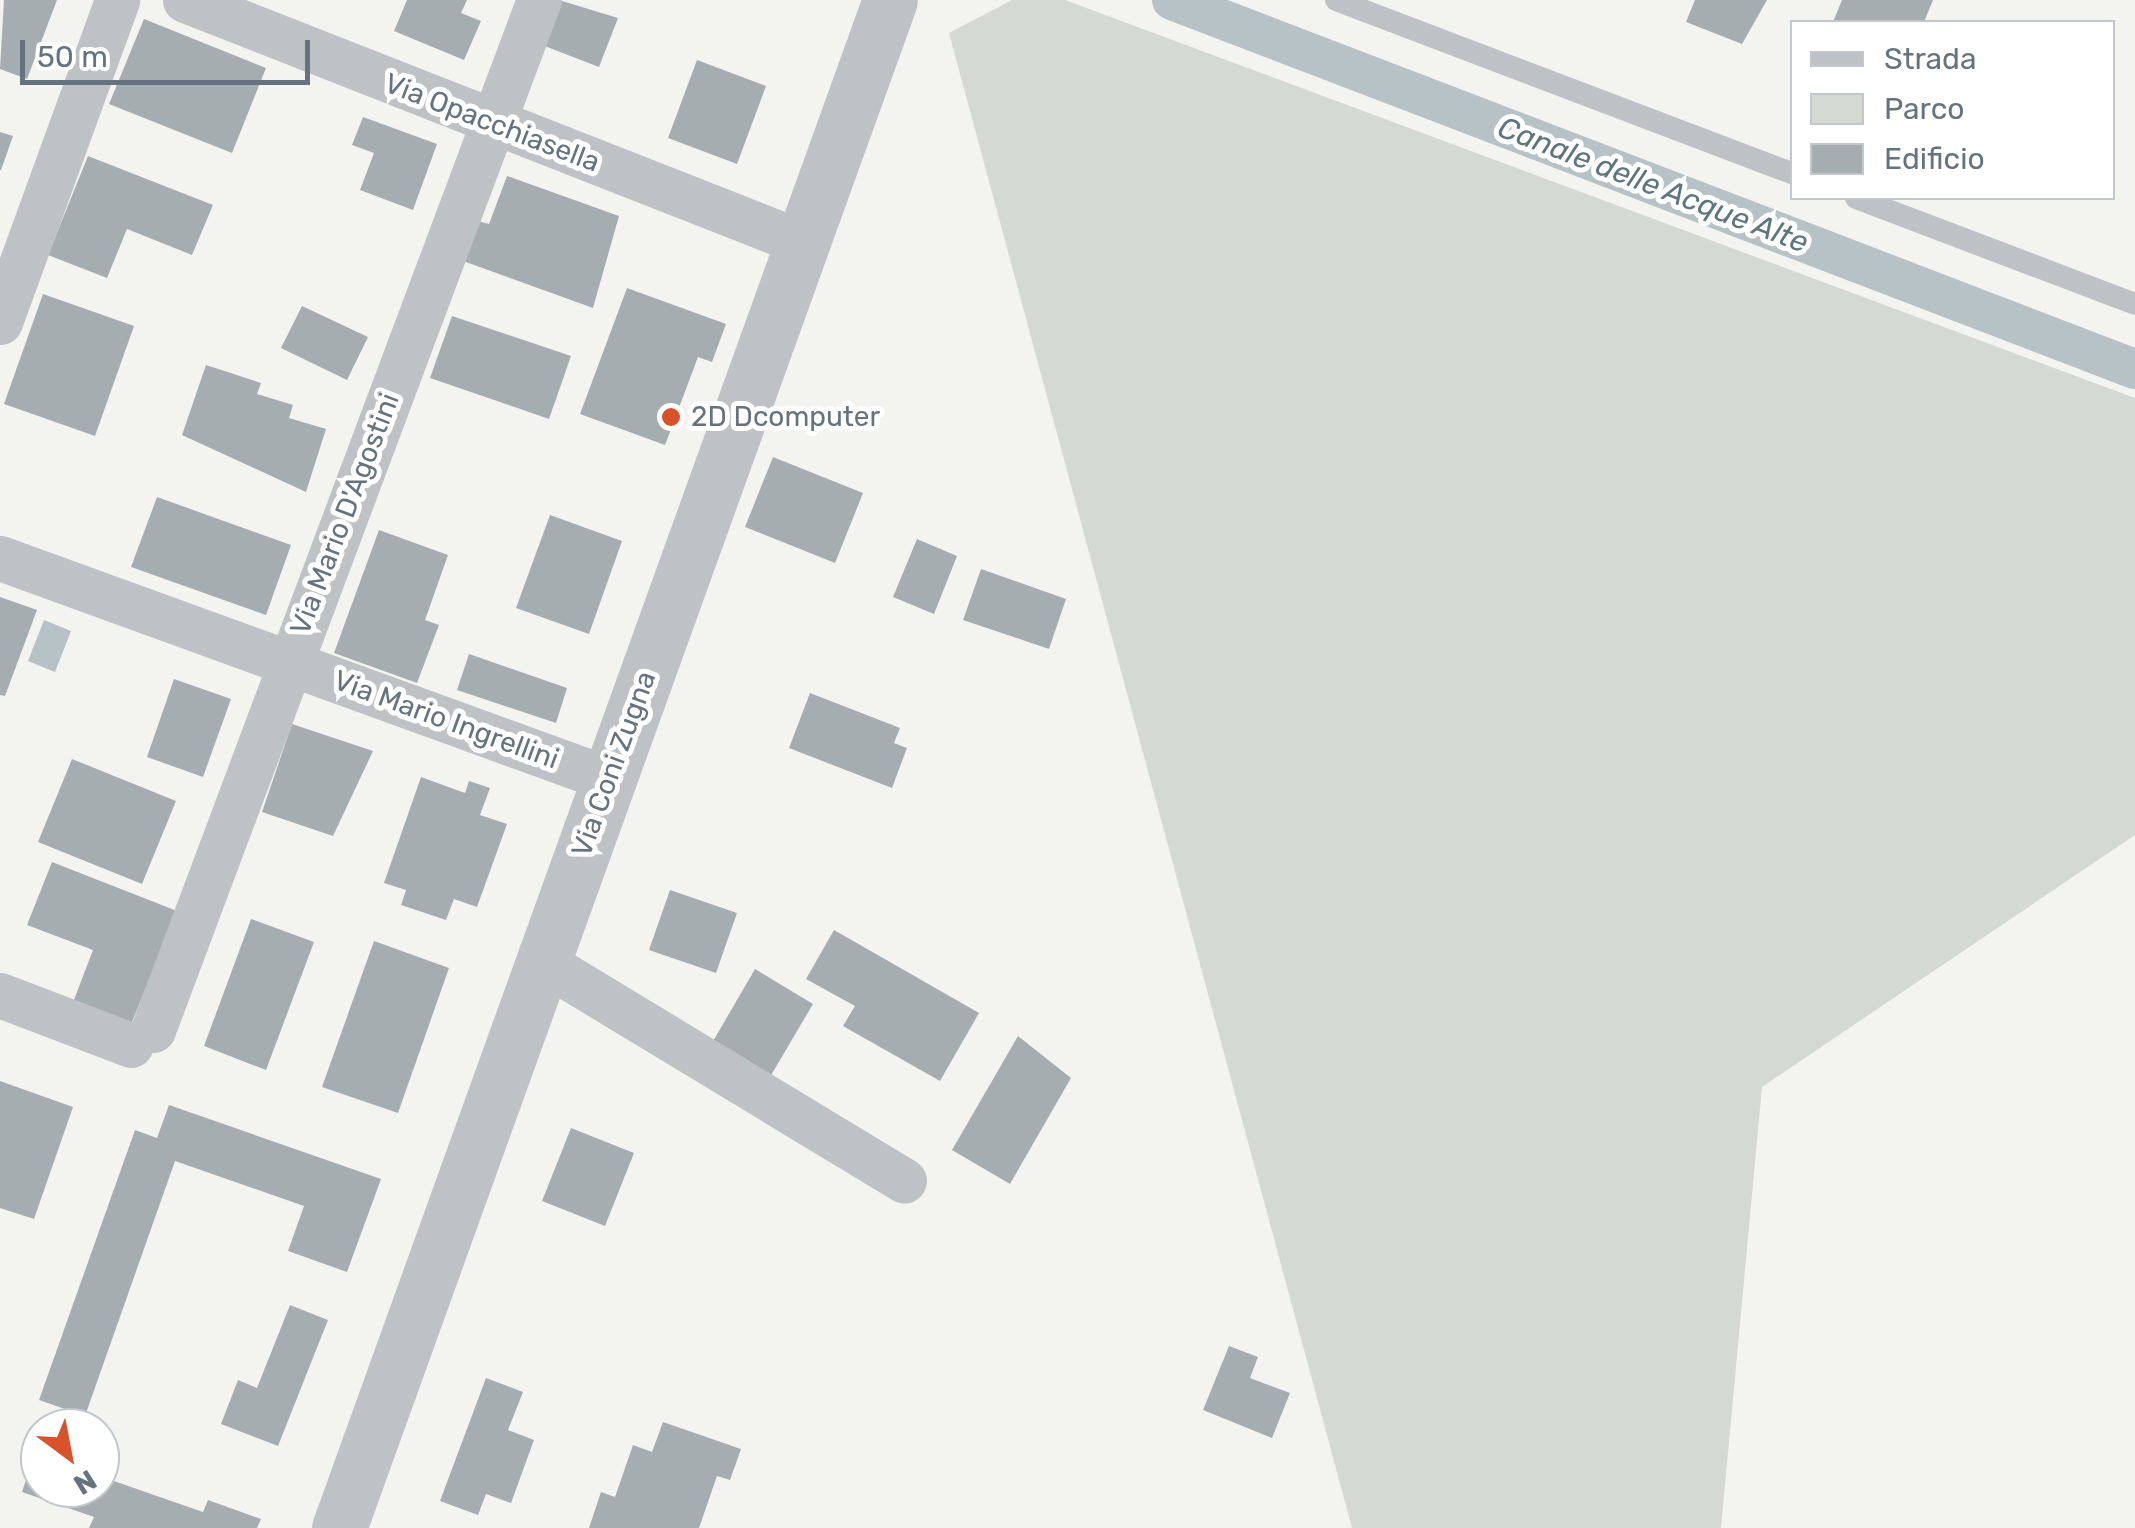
<!DOCTYPE html>
<style>
body{margin:0}
#map{position:relative;width:2135px;height:1528px;overflow:hidden;background:#f3f4ef;font-family:Rubik,sans-serif}
div>[style]{position:absolute}
.green>*{inset:0;background:#d4dad1}
.water>*{inset:0;background:#b6c2c6}
.canal>*{height:40px;margin:-20px;padding:0 20px;transform-origin:20px;border-radius:20px;background:#b6c2c6}
.building>*{inset:0;background:#a6adb1}
.service>*{height:22px;margin:-11px;padding:0 11px;transform-origin:11px;border-radius:11px;background:#bec2c5}
.minor>*{height:45px;margin:-22.5px;padding:0 22.5px;transform-origin:22.5px;border-radius:22.5px;background:#bec2c5}
.tertiary>*{height:55px;margin:-27.5px;padding:0 27.5px;transform-origin:27.5px;border-radius:27.5px;background:#bec2c5}
.dots>*{width:28px;height:28px;translate:-50% -50%;box-sizing:border-box;border:5px solid #fff;border-radius:50%}
span{translate:-50% -50%;white-space:nowrap;text-align:center;line-height:1.15;-webkit-text-stroke:10px #fff;paint-order:stroke}
.street-label{font-size:28px;color:#64737f}
.poi-label{font-size:28px;color:#64737f}
.left{translate:0 -50%;text-align:left}
.water-label{font-size:30px;color:#5f757d;font-style:italic}
.legend{position:absolute;left:1790px;top:20px;width:325px;height:180px;box-sizing:border-box;background:#fff;border:2px solid #c1c7cc;margin:0;padding:12px 18px;list-style:none;font-size:30px;color:#64737f}
.legend li{display:flex;align-items:center;gap:20px;height:50px}
.legend b{width:50px;border:2px solid #c1c7cc}
.north{position:absolute;left:20px;top:1408px;width:100px;height:100px;box-sizing:border-box;background:#fff;border:2px solid #c1c7cc;border-radius:50%;rotate:148deg;font-size:28px;font-weight:700;line-height:40px;text-align:center;color:#64737f}
.north::after{content:'';display:block;margin:auto;width:35px;height:45px;background:#d8522b;clip-path:polygon(50% 0,100% 100%,50% 72%,0 100%)}
.scale{position:absolute;left:20px;top:40px;width:290px;height:45px;box-sizing:border-box;border:5px solid #64737f;border-top:0;padding-left:12px;font-size:30px;line-height:35px;white-space:nowrap;color:#64737f;-webkit-text-stroke:8px #fff;paint-order:stroke}
</style>
<div id="map">
<div class="green">
<i style="clip-path:polygon(1012px 0,1065px 0,2135px 398px,2135px 835px,1762px 1087px,1721px 1528px,1352px 1528px,949px 33px)"></i>
</div>
<div class="water">
<i style="clip-path:polygon(44px 620px,71px 631px,55px 672px,28px 661px)"></i>
</div>
<div class="canal">
<i style="left:1172px;top:0;width:1031px;rotate:20.97deg"></i>
</div>
<div class="building">
<i style="clip-path:polygon(4px 0,57px 0,27px 79px,0 69px)"></i>
<i style="clip-path:polygon(407px 0,467px 0,461px 13px,481px 21px,464px 60px,394px 31px)"></i>
<i style="clip-path:polygon(559px 0,618px 18px,599px 67px,542px 45px)"></i>
<i style="clip-path:polygon(1695px 0,1767px 0,1742px 44px,1686px 22px)"></i>
<i style="clip-path:polygon(1842px 0,1933px 0,1924px 22px,1833px 22px)"></i>
<i style="clip-path:polygon(144px 19px,266px 68px,232px 153px,109px 104px)"></i>
<i style="clip-path:polygon(697px 60px,766px 86px,737px 164px,668px 138px)"></i>
<i style="clip-path:polygon(363px 117px,437px 144px,413px 210px,360px 190px,374px 153px,352px 145px)"></i>
<i style="clip-path:polygon(0 132px,13px 136px,1px 170px,0 170px)"></i>
<i style="clip-path:polygon(88px 156px,213px 205px,192px 255px,127px 229px,107px 278px,48px 255px)"></i>
<i style="clip-path:polygon(507px 176px,619px 216px,593px 308px,463px 261px,478px 221px,489px 224px)"></i>
<i style="clip-path:polygon(627px 288px,726px 324px,712px 362px,698px 357px,665px 445px,580px 414px)"></i>
<i style="clip-path:polygon(43px 294px,134px 326px,95px 436px,4px 404px)"></i>
<i style="clip-path:polygon(302px 306px,368px 337px,347px 380px,281px 348px)"></i>
<i style="clip-path:polygon(452px 316px,571px 356px,549px 419px,430px 378px)"></i>
<i style="clip-path:polygon(206px 365px,261px 383px,257px 394px,293px 405px,289px 418px,326px 429px,306px 492px,182px 435px)"></i>
<i style="clip-path:polygon(773px 457px,863px 493px,835px 563px,745px 527px)"></i>
<i style="clip-path:polygon(157px 497px,291px 545px,266px 615px,131px 567px)"></i>
<i style="clip-path:polygon(550px 515px,622px 541px,589px 634px,516px 608px)"></i>
<i style="clip-path:polygon(379px 530px,448px 555px,425px 620px,439px 625px,417px 683px,334px 653px)"></i>
<i style="clip-path:polygon(917px 539px,957px 556px,934px 614px,893px 597px)"></i>
<i style="clip-path:polygon(981px 569px,1066px 599px,1049px 649px,963px 620px)"></i>
<i style="clip-path:polygon(0 597px,37px 610px,5px 696px,0 695px)"></i>
<i style="clip-path:polygon(469px 654px,567px 688px,556px 723px,457px 690px)"></i>
<i style="clip-path:polygon(174px 679px,231px 699px,203px 777px,147px 757px)"></i>
<i style="clip-path:polygon(810px 693px,900px 728px,894px 743px,907px 748px,892px 788px,789px 748px)"></i>
<i style="clip-path:polygon(292px 724px,373px 751px,333px 836px,262px 812px)"></i>
<i style="clip-path:polygon(72px 759px,176px 801px,142px 884px,38px 842px)"></i>
<i style="clip-path:polygon(421px 777px,465px 793px,469px 781px,490px 788px,480px 815px,507px 824px,477px 907px,454px 899px,446px 920px,401px 905px,406px 890px,384px 883px)"></i>
<i style="clip-path:polygon(52px 862px,177px 911px,130px 1027px,72px 1005px,93px 950px,27px 925px)"></i>
<i style="clip-path:polygon(670px 890px,737px 913px,716px 973px,649px 950px)"></i>
<i style="clip-path:polygon(251px 919px,314px 942px,266px 1070px,204px 1046px)"></i>
<i style="clip-path:polygon(834px 930px,979px 1013px,940px 1081px,843px 1026px,855px 1006px,806px 979px)"></i>
<i style="clip-path:polygon(374px 941px,449px 968px,398px 1113px,322px 1087px)"></i>
<i style="clip-path:polygon(755px 969px,813px 1004px,770px 1077px,712px 1043px)"></i>
<i style="clip-path:polygon(1018px 1036px,1071px 1078px,1010px 1184px,952px 1150px)"></i>
<i style="clip-path:polygon(0 1081px,73px 1107px,34px 1219px,0 1208px)"></i>
<i style="clip-path:polygon(169px 1105px,381px 1179px,347px 1272px,288px 1251px,304px 1206px,175px 1161px,85px 1416px,39px 1400px,135px 1130px,157px 1138px)"></i>
<i style="clip-path:polygon(571px 1128px,634px 1153px,605px 1226px,542px 1201px)"></i>
<i style="clip-path:polygon(290px 1305px,328px 1320px,278px 1446px,221px 1424px,238px 1380px,257px 1388px)"></i>
<i style="clip-path:polygon(1229px 1346px,1258px 1357px,1250px 1378px,1290px 1393px,1272px 1438px,1203px 1410px)"></i>
<i style="clip-path:polygon(486px 1378px,523px 1392px,508px 1430px,534px 1440px,511px 1503px,486px 1494px,478px 1515px,440px 1501px)"></i>
<i style="clip-path:polygon(663px 1422px,741px 1449px,730px 1480px,717px 1476px,699px 1528px,589px 1528px,601px 1492px,615px 1497px,633px 1445px,652px 1452px)"></i>
<i style="clip-path:polygon(39px 1440px,40px 1488px,100px 1488px,100px 1464px,112px 1468px,108px 1479px,203px 1512px,208px 1500px,261px 1519px,257px 1528px,89px 1528px,94px 1517px,22px 1492px)"></i>
</div>
<div class="service">
<i style="left:1336px;top:0;width:488px;rotate:20.8deg"></i>
<i style="left:1856px;top:198px;width:298px;rotate:20.8deg"></i>
</div>
<div class="minor">
<i style="left:185px;top:0;width:662px;rotate:21.45deg"></i>
<i style="left:0;top:322px;width:343px;rotate:-70deg"></i>
<i style="left:0;top:558px;width:648px;rotate:19.95deg"></i>
<i style="left:543px;top:962px;width:422px;rotate:31.2deg"></i>
<i style="left:0;top:995px;width:140px;rotate:20.9deg"></i>
<i style="left:153px;top:1030px;width:1100px;rotate:-69.46deg"></i>
</div>
<div class="tertiary">
<i style="left:339px;top:1528px;width:1624px;rotate:-70.17deg"></i>
</div>
<div class="dots">
<i style="left:671px;top:417px;background:#d8522b"></i>
</div>
<div class="street-label">
<span style="left:492px;top:123px;rotate:21deg">Via Opacchiasella</span>
<span style="left:345px;top:514px;rotate:-69deg">Via Mario D'Agostini</span>
<span style="left:446px;top:720px;rotate:20deg">Via Mario Ingrellini</span>
<span style="left:614px;top:764px;rotate:-70deg">Via Coni Zugna</span>
</div>
<div class="poi-label">
<span class="left" style="left:691px;top:417px">2D Dcomputer</span>
</div>
<div class="water-label">
<span style="left:1653px;top:185px;rotate:21deg">Canale delle Acque Alte</span>
</div>
<ul class="legend">
<li><b style="height:12px;background:#bec2c5"></b>Strada</li>
<li><b style="height:28px;background:#d4dad1"></b>Parco</li>
<li><b style="height:28px;background:#a6adb1"></b>Edificio</li>
</ul>
<div class="north">N</div>
<div class="scale">50 m</div>
</div>
